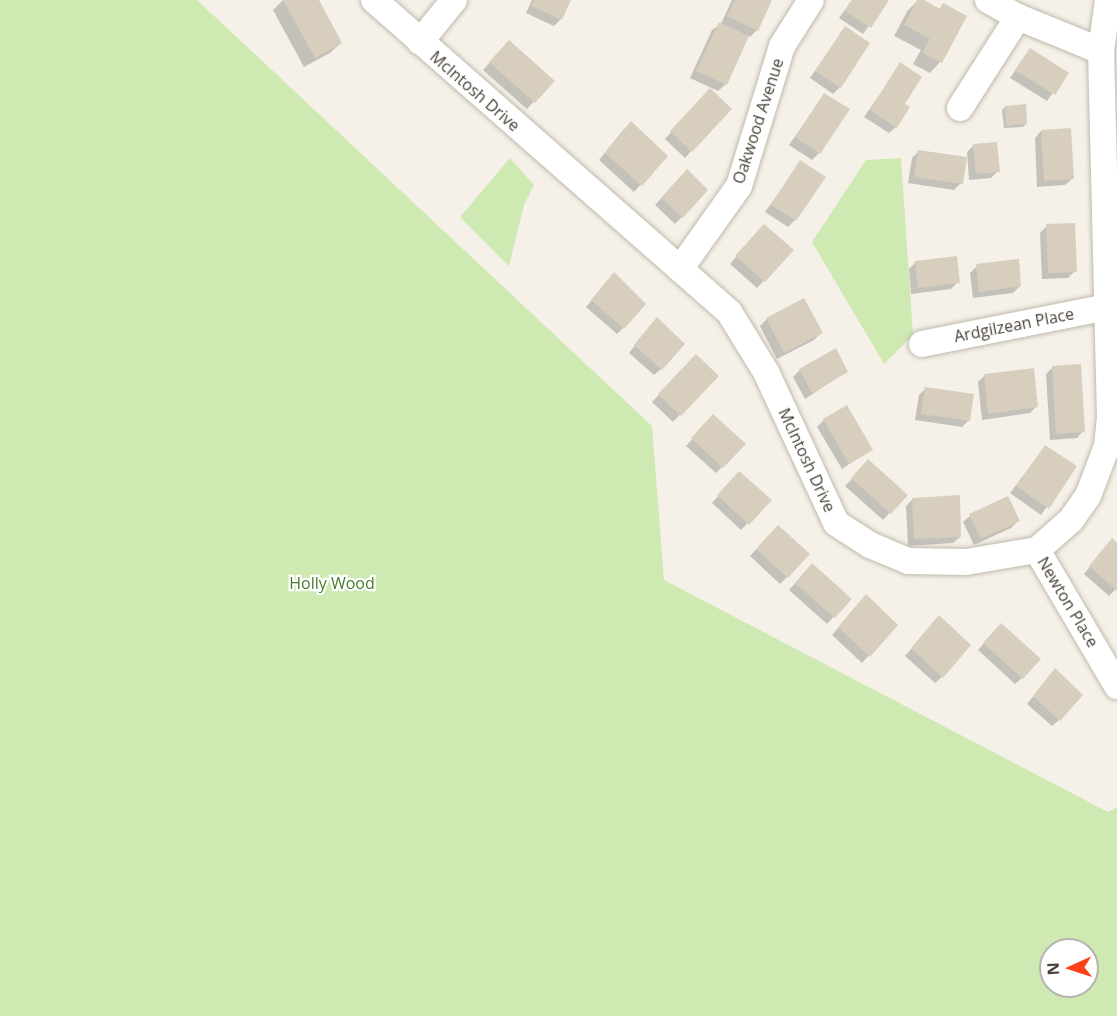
<!DOCTYPE html>
<style>
body{margin:0}
#map{position:relative;width:1117px;height:1016px;overflow:hidden;background:#f5f1e9;font-family:"Open Sans",sans-serif}
div>[style]{position:absolute}
.green>*{inset:0;background:#cee9b1}
.shadow>*{inset:0;background:#0003}
.building>*{inset:0;background:#d7cebe}
.roads{filter:drop-shadow(0 0 2px #c0baab) drop-shadow(0 0 2px #c0baab)}
.minor>*{height:26px;margin:-13px;padding:0 13px;transform-origin:13px;border-radius:13px;background:#fff}
span{translate:-50% -50%;white-space:nowrap;text-align:center;line-height:1.15;-webkit-text-stroke:4.5px #fff;paint-order:stroke}
.street-label{font-size:16px;color:#494237}
.park-label{font-size:16px;color:#467c28}
.north{position:absolute;left:1039px;top:938px;width:60px;height:60px;box-sizing:border-box;background:#fff;border:2px solid #b6b3af;border-radius:50%;rotate:267deg;font-size:16px;font-weight:700;line-height:24px;text-align:center;color:#494237}
.north::after{content:'';display:block;margin:auto;width:21px;height:27px;background:#fd4017;clip-path:polygon(50% 0,100% 100%,50% 72%,0 100%)}
</style>
<div id="map">
<div class="green">
<i style="clip-path:polygon(evenodd,0 0,197px 0,652px 426px,664px 580px,1108px 812px,1117px 807px,1117px 1016px,0 1016px,0 0,1051px 950px,1087px 950px,1087px 986px,1051px 986px,1051px 950px)"></i>
<i style="clip-path:polygon(510px 158px,534px 185px,524px 205px,509px 266px,460px 217px)"></i>
<i style="clip-path:polygon(901px 158px,913px 335px,884px 364px,812px 242px,866px 160px)"></i>
</div>
<div class="shadow">
<i style="clip-path:polygon(283px 0,318px 0,341px 43px,330px 53px,304px 67px,273px 10px)"></i>
<i style="clip-path:polygon(532px 0,569px 0,561px 19px,554px 26px,526px 13px)"></i>
<i style="clip-path:polygon(732px 0,770px 0,757px 30px,750px 37px,748px 35px,725px 85px,718px 91px,690px 78px,712px 30px,721px 24px)"></i>
<i style="clip-path:polygon(852px 0,887px 0,863px 34px,839px 18px)"></i>
<i style="clip-path:polygon(918px 0,938px 10px,944px 4px,965px 16px,940px 62px,930px 73px,913px 64px,921px 50px,894px 36px,908px 10px)"></i>
<i style="clip-path:polygon(845px 28px,840px 87px,833px 94px,810px 78px)"></i>
<i style="clip-path:polygon(502px 49px,553px 81px,527px 109px,483px 70px)"></i>
<i style="clip-path:polygon(1030px 50px,1067px 73px,1047px 101px,1010px 78px)"></i>
<i style="clip-path:polygon(901px 64px,903px 105px,896px 127px,889px 133px,864px 117px)"></i>
<i style="clip-path:polygon(825px 94px,819px 153px,812px 160px,789px 145px)"></i>
<i style="clip-path:polygon(703px 97px,691px 151px,685px 158px,665px 139px)"></i>
<i style="clip-path:polygon(1005px 107px,1026px 124px,1023px 127px,1004px 128px,1002px 110px)"></i>
<i style="clip-path:polygon(624px 129px,666px 156px,634px 192px,599px 160px)"></i>
<i style="clip-path:polygon(1041px 131px,1072px 179px,1065px 185px,1037px 187px,1035px 138px)"></i>
<i style="clip-path:polygon(974px 145px,998px 171px,991px 178px,969px 180px,967px 152px)"></i>
<i style="clip-path:polygon(918px 152px,961px 183px,954px 190px,908px 183px,912px 158px)"></i>
<i style="clip-path:polygon(801px 162px,795px 220px,788px 227px,765px 212px)"></i>
<i style="clip-path:polygon(680px 178px,682px 217px,675px 224px,655px 205px)"></i>
<i style="clip-path:polygon(1047px 226px,1075px 271px,1068px 278px,1042px 279px,1040px 233px)"></i>
<i style="clip-path:polygon(757px 232px,791px 250px,757px 288px,730px 264px)"></i>
<i style="clip-path:polygon(916px 262px,958px 282px,951px 289px,911px 294px,909px 269px)"></i>
<i style="clip-path:polygon(977px 266px,1020px 286px,1013px 293px,973px 298px,970px 273px)"></i>
<i style="clip-path:polygon(614px 274px,623px 328px,617px 334px,586px 307px)"></i>
<i style="clip-path:polygon(767px 319px,821px 333px,814px 340px,777px 359px,760px 326px)"></i>
<i style="clip-path:polygon(650px 326px,661px 369px,654px 375px,629px 353px)"></i>
<i style="clip-path:polygon(696px 356px,716px 376px,673px 422px,652px 402px)"></i>
<i style="clip-path:polygon(1053px 367px,1083px 431px,1077px 438px,1050px 440px,1046px 374px)"></i>
<i style="clip-path:polygon(800px 370px,847px 371px,805px 399px,793px 377px)"></i>
<i style="clip-path:polygon(985px 375px,1037px 406px,1030px 413px,982px 420px,978px 382px)"></i>
<i style="clip-path:polygon(926px 388px,969px 420px,962px 427px,915px 420px,919px 395px)"></i>
<i style="clip-path:polygon(824px 420px,871px 449px,842px 469px,817px 427px)"></i>
<i style="clip-path:polygon(707px 423px,744px 444px,716px 473px,686px 446px)"></i>
<i style="clip-path:polygon(1045px 447px,1075px 467px,1041px 515px,1010px 493px)"></i>
<i style="clip-path:polygon(862px 468px,906px 495px,883px 520px,845px 486px)"></i>
<i style="clip-path:polygon(733px 480px,769px 501px,741px 530px,712px 503px)"></i>
<i style="clip-path:polygon(913px 499px,960px 537px,953px 543px,908px 546px,906px 506px)"></i>
<i style="clip-path:polygon(970px 516px,1018px 521px,1011px 528px,974px 545px,963px 522px)"></i>
<i style="clip-path:polygon(771px 533px,787px 577px,780px 584px,750px 556px)"></i>
<i style="clip-path:polygon(1117px 545px,1117px 588px,1109px 596px,1084px 574px,1105px 547px)"></i>
<i style="clip-path:polygon(805px 572px,850px 599px,827px 624px,789px 590px)"></i>
<i style="clip-path:polygon(860px 603px,896px 625px,862px 663px,832px 635px)"></i>
<i style="clip-path:polygon(933px 624px,942px 677px,935px 683px,905px 656px)"></i>
<i style="clip-path:polygon(994px 632px,1022px 678px,1015px 684px,978px 650px)"></i>
<i style="clip-path:polygon(1049px 677px,1059px 720px,1052px 726px,1027px 704px)"></i>
</div>
<div class="building">
<i style="clip-path:polygon(283px 0,319px 0,342px 43px,315px 58px)"></i>
<i style="clip-path:polygon(534px 0,571px 0,562px 20px,531px 6px)"></i>
<i style="clip-path:polygon(735px 0,772px 0,758px 31px,727px 16px)"></i>
<i style="clip-path:polygon(852px 0,889px 0,871px 28px,845px 11px)"></i>
<i style="clip-path:polygon(917px 0,924px 0,940px 9px,943px 3px,967px 16px,942px 63px,922px 53px,930px 39px,904px 25px)"></i>
<i style="clip-path:polygon(719px 22px,749px 36px,727px 85px,696px 71px)"></i>
<i style="clip-path:polygon(845px 26px,870px 43px,841px 88px,815px 71px)"></i>
<i style="clip-path:polygon(509px 40px,555px 81px,535px 103px,489px 62px)"></i>
<i style="clip-path:polygon(1030px 48px,1069px 73px,1055px 95px,1015px 70px)"></i>
<i style="clip-path:polygon(900px 62px,922px 77px,905px 104px,910px 107px,897px 128px,870px 110px)"></i>
<i style="clip-path:polygon(710px 88px,732px 109px,692px 152px,670px 131px)"></i>
<i style="clip-path:polygon(824px 93px,850px 109px,820px 154px,795px 137px)"></i>
<i style="clip-path:polygon(1026px 104px,1027px 124px,1006px 126px,1005px 106px)"></i>
<i style="clip-path:polygon(631px 121px,668px 156px,642px 186px,605px 153px)"></i>
<i style="clip-path:polygon(1071px 128px,1074px 179px,1044px 181px,1041px 130px)"></i>
<i style="clip-path:polygon(997px 142px,1000px 172px,976px 174px,973px 144px)"></i>
<i style="clip-path:polygon(918px 150px,967px 157px,963px 184px,914px 177px)"></i>
<i style="clip-path:polygon(800px 160px,826px 177px,796px 221px,771px 205px)"></i>
<i style="clip-path:polygon(687px 169px,708px 190px,683px 218px,661px 198px)"></i>
<i style="clip-path:polygon(1075px 223px,1077px 272px,1048px 273px,1046px 224px)"></i>
<i style="clip-path:polygon(764px 224px,794px 250px,765px 282px,735px 256px)"></i>
<i style="clip-path:polygon(957px 256px,960px 283px,918px 288px,915px 261px)"></i>
<i style="clip-path:polygon(1019px 259px,1021px 286px,979px 292px,976px 264px)"></i>
<i style="clip-path:polygon(614px 272px,646px 304px,624px 329px,591px 300px)"></i>
<i style="clip-path:polygon(804px 298px,823px 333px,784px 353px,766px 318px)"></i>
<i style="clip-path:polygon(657px 317px,685px 344px,662px 370px,634px 345px)"></i>
<i style="clip-path:polygon(836px 348px,848px 372px,812px 393px,799px 369px)"></i>
<i style="clip-path:polygon(696px 354px,719px 376px,681px 416px,658px 394px)"></i>
<i style="clip-path:polygon(1081px 364px,1085px 432px,1056px 434px,1052px 366px)"></i>
<i style="clip-path:polygon(1034px 368px,1038px 407px,988px 414px,984px 374px)"></i>
<i style="clip-path:polygon(925px 387px,974px 394px,970px 421px,921px 414px)"></i>
<i style="clip-path:polygon(847px 405px,873px 450px,849px 464px,823px 419px)"></i>
<i style="clip-path:polygon(713px 414px,746px 444px,723px 468px,691px 438px)"></i>
<i style="clip-path:polygon(1045px 445px,1077px 466px,1049px 509px,1016px 486px)"></i>
<i style="clip-path:polygon(868px 459px,908px 495px,891px 514px,851px 478px)"></i>
<i style="clip-path:polygon(739px 471px,772px 500px,749px 525px,717px 495px)"></i>
<i style="clip-path:polygon(960px 495px,961px 537px,914px 539px,912px 498px)"></i>
<i style="clip-path:polygon(1008px 496px,1020px 521px,981px 539px,969px 514px)"></i>
<i style="clip-path:polygon(778px 525px,810px 554px,788px 578px,756px 549px)"></i>
<i style="clip-path:polygon(1112px 538px,1117px 543px,1117px 591px,1089px 566px)"></i>
<i style="clip-path:polygon(812px 563px,852px 599px,835px 618px,795px 583px)"></i>
<i style="clip-path:polygon(866px 594px,898px 625px,870px 657px,838px 627px)"></i>
<i style="clip-path:polygon(939px 615px,971px 645px,943px 678px,911px 648px)"></i>
<i style="clip-path:polygon(1001px 623px,1041px 659px,1023px 679px,983px 643px)"></i>
<i style="clip-path:polygon(1055px 668px,1083px 695px,1060px 721px,1033px 696px)"></i>
</div>
<div class="roads">
<div class="minor">
<i style="left:374px;top:0;width:473px;rotate:41.3deg"></i>
<i style="left:729px;top:312px;width:70px;rotate:58.3deg"></i>
<i style="left:766px;top:372px;width:166px;rotate:65.1deg"></i>
<i style="left:836px;top:523px;width:40px;rotate:32.9deg"></i>
<i style="left:870px;top:545px;width:41px;rotate:22.8deg"></i>
<i style="left:908px;top:561px;width:58px;rotate:1deg"></i>
<i style="left:966px;top:562px;width:72px;rotate:-9.6deg"></i>
<i style="left:1037px;top:550px;width:45px;rotate:-41.4deg"></i>
<i style="left:1071px;top:520px;width:29px;rotate:-55deg"></i>
<i style="left:1088px;top:496px;width:53px;rotate:-69.2deg"></i>
<i style="left:1107px;top:446px;width:28px;rotate:-84deg"></i>
<i style="left:1110px;top:418px;width:367px;rotate:-91.4deg"></i>
<i style="left:1101px;top:51px;width:51px;rotate:-82.2deg"></i>
<i style="left:988px;top:0;width:34px;rotate:30deg"></i>
<i style="left:1018px;top:17px;width:90px;rotate:22.3deg"></i>
<i style="left:420px;top:42px;width:54px;rotate:-51deg"></i>
<i style="left:960px;top:108px;width:108px;rotate:-57.5deg"></i>
<i style="left:680px;top:269px;width:102px;rotate:-54.6deg"></i>
<i style="left:739px;top:186px;width:146px;rotate:-72.9deg"></i>
<i style="left:782px;top:46px;width:54px;rotate:-57.8deg"></i>
<i style="left:922px;top:344px;width:189px;rotate:-11.3deg"></i>
<i style="left:1037px;top:550px;width:158px;rotate:59.5deg"></i>
</div>
</div>
<div class="street-label">
<span style="left:475px;top:91px;rotate:41deg">McIntosh Drive</span>
<span style="left:758px;top:121px;rotate:-72deg">Oakwood Avenue</span>
<span style="left:1014px;top:325px;rotate:-11deg">Ardgilzean Place</span>
<span style="left:807px;top:460px;rotate:65deg">McIntosh Drive</span>
<span style="left:1068px;top:602px;rotate:59deg">Newton Place</span>
</div>
<div class="park-label">
<span style="left:332px;top:583px">Holly Wood</span>
</div>
<div class="north">N</div>
</div>
